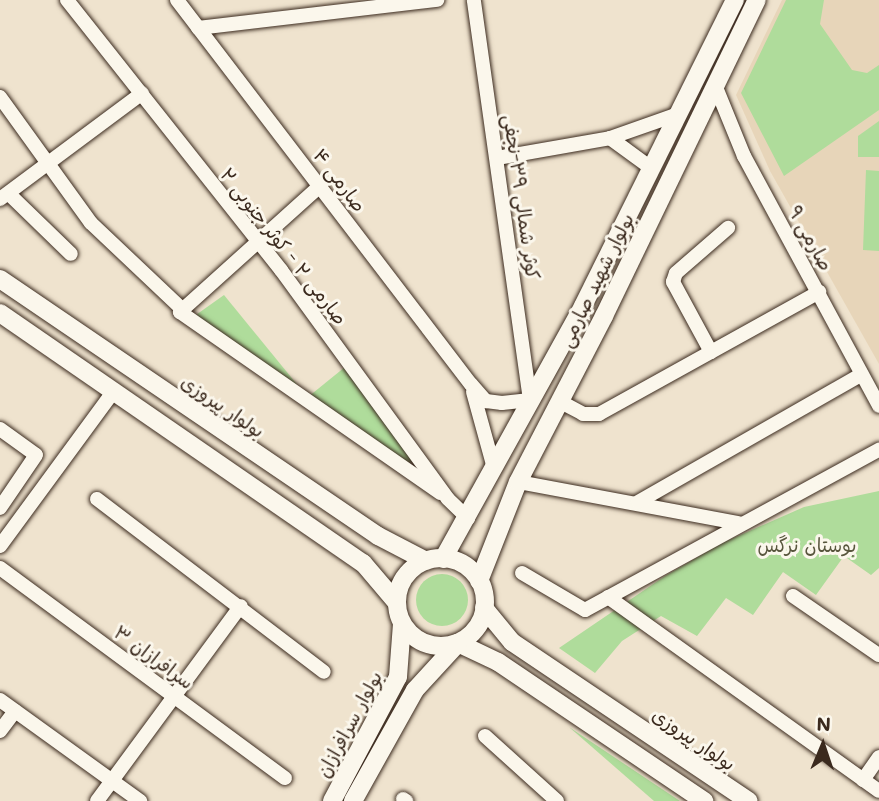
<!DOCTYPE html>
<meta charset="utf-8">
<style>
body{margin:0}
#map{position:relative;width:879px;height:801px;overflow:hidden;background:#efe3ce;font-family:Mali,"Playpen Sans Arabic",sans-serif}
div>[style]{position:absolute}
.built>*{inset:0;background:#e7d5b9}
.green>*{inset:0;background:#afdc9b}
.round{border-radius:50%}
.roads{filter:drop-shadow(0 0 2px #3b2a1e) drop-shadow(0 0 2px #3b2a1e)}
.minor>*{height:14px;margin:-7px;padding:0 7px;transform-origin:7px;border-radius:7px;background:#fbf7ec}
.major>*{height:18px;margin:-9px;padding:0 9px;transform-origin:9px;border-radius:9px;background:#fbf7ec}
.major>.ring{margin:-9px;padding:0;box-sizing:content-box;background:none;border:18px solid #fbf7ec;border-radius:50%}
span{translate:-50% -50%;white-space:nowrap;text-align:center;line-height:1.15;-webkit-text-stroke:6px #fbf7ec;paint-order:stroke}
.street-label{font-size:19px;color:#3b2a1e}
.park-label{font-size:19px;color:#58563d}
.north{position:absolute;left:788px;top:710px;width:70px;height:70px;-webkit-text-stroke:5px #fbf7ec;paint-order:stroke;rotate:2deg;font-size:19px;font-weight:700;line-height:28px;text-align:center;color:#3b2a1e}
.north::after{content:'';display:block;margin:auto;width:24px;height:32px;background:#3b2a1e;clip-path:polygon(50% 0,100% 100%,50% 72%,0 100%)}
</style>
<div id="map">
<div class="built">
<i style="clip-path:polygon(782px 0,879px 0,879px 364px,770px 171px,736px 95px)"></i>
</div>
<div class="green">
<i style="clip-path:polygon(786px 0,824px 0,820px 24px,852px 70px,867px 73px,879px 65px,879px 110px,784px 176px,741px 93px)"></i>
<i style="clip-path:polygon(879px 121px,879px 157px,858px 157px,858px 136px)"></i>
<i style="clip-path:polygon(866px 170px,879px 171px,879px 251px,863px 250px)"></i>
<i style="clip-path:polygon(224px 295px,304px 393px,193px 317px)"></i>
<i style="clip-path:polygon(345px 367px,416px 461px,402px 464px,308px 397px)"></i>
<i style="clip-path:polygon(879px 491px,879px 568px,871px 575px,844px 556px,816px 595px,783px 572px,753px 615px,726px 598px,697px 636px,661px 616px,622px 641px,595px 673px,559px 648px,665px 576px,722px 543px,804px 507px)"></i>
<i class="round" style="left:416px;top:574px;width:52px;height:52px"></i>
<i style="clip-path:polygon(569px 727px,680px 801px,654px 801px)"></i>
</div>
<div class="roads">
<div class="minor">
<i style="left:67px;top:0;width:345px;rotate:51.6deg"></i>
<i style="left:281px;top:270px;width:283px;rotate:53.9deg"></i>
<i style="left:448px;top:499px;width:28px;rotate:44deg"></i>
<i style="left:177px;top:0;width:484px;rotate:52.6deg"></i>
<i style="left:471px;top:384px;width:23px;rotate:49deg"></i>
<i style="left:486px;top:401px;width:16px;rotate:7deg"></i>
<i style="left:502px;top:403px;width:28px;rotate:-6deg"></i>
<i style="left:530px;top:400px;width:404px;rotate:-98deg"></i>
<i style="left:198px;top:28px;width:241px;rotate:-6.7deg"></i>
<i style="left:715px;top:85px;width:77px;rotate:67.8deg"></i>
<i style="left:744px;top:156px;width:284px;rotate:61.6deg"></i>
<i style="left:0;top:97px;width:155px;rotate:54.2deg"></i>
<i style="left:91px;top:223px;width:127px;rotate:43.4deg"></i>
<i style="left:610px;top:138px;width:51px;rotate:36.2deg"></i>
<i style="left:497px;top:158px;width:115px;rotate:-10deg"></i>
<i style="left:610px;top:138px;width:72px;rotate:-19.4deg"></i>
<i style="left:321px;top:185px;width:190px;rotate:138deg"></i>
<i style="left:180px;top:312px;width:317px;rotate:34.8deg"></i>
<i style="left:9px;top:194px;width:86px;rotate:44.1deg"></i>
<i style="left:0;top:199px;width:177px;rotate:-36.7deg"></i>
<i style="left:711px;top:352px;width:80px;rotate:-118.5deg"></i>
<i style="left:673px;top:282px;width:9px;rotate:-72deg"></i>
<i style="left:676px;top:273px;width:69px;rotate:-40.9deg"></i>
<i style="left:473px;top:392px;width:79px;rotate:74.6deg"></i>
<i style="left:559px;top:401px;width:27px;rotate:28deg"></i>
<i style="left:583px;top:414px;width:16px"></i>
<i style="left:599px;top:414px;width:252px;rotate:-29deg"></i>
<i style="left:0;top:429px;width:44px;rotate:35.8deg"></i>
<i style="left:36px;top:455px;width:64px;rotate:124.2deg"></i>
<i style="left:518px;top:482px;width:224px;rotate:10.6deg"></i>
<i style="left:97px;top:499px;width:285px;rotate:37.3deg"></i>
<i style="left:638px;top:502px;width:257px;rotate:-29.7deg"></i>
<i style="left:0;top:546px;width:192px;rotate:-53.7deg"></i>
<i style="left:0;top:568px;width:354px;rotate:36.4deg"></i>
<i style="left:522px;top:573px;width:73px;rotate:30.4deg"></i>
<i style="left:585px;top:610px;width:335px;rotate:-28.6deg"></i>
<i style="left:793px;top:596px;width:104px;rotate:34.5deg"></i>
<i style="left:608px;top:597px;width:333px;rotate:35.6deg"></i>
<i style="left:0;top:700px;width:173px;rotate:35.8deg"></i>
<i style="left:0;top:731px;width:25px;rotate:-53deg"></i>
<i style="left:485px;top:736px;width:97px;rotate:42.1deg"></i>
<i style="left:863px;top:780px;width:28px;rotate:-55deg"></i>
<i style="left:403px;top:799px;width:4px;rotate:34deg"></i>
<i style="left:97px;top:801px;width:242px;rotate:-53.6deg"></i>
</div>
<div class="major">
<i style="left:0;top:279px;width:457px;rotate:34.2deg"></i>
<i style="left:378px;top:536px;width:54px;rotate:27.5deg"></i>
<i style="left:0;top:313px;width:441px;rotate:34.6deg"></i>
<i style="left:363px;top:563px;width:52px;rotate:49.6deg"></i>
<i class="ring" style="left:397px;top:558px;width:70px;height:70px"></i>
<i style="left:443px;top:559px;width:289px;rotate:-61deg"></i>
<i style="left:583px;top:306px;width:342px;rotate:-63.6deg"></i>
<i style="left:479px;top:581px;width:106px;rotate:-68.5deg"></i>
<i style="left:518px;top:482px;width:187px;rotate:-62.6deg"></i>
<i style="left:604px;top:316px;width:351px;rotate:-64.2deg"></i>
<i style="left:484px;top:608px;width:44px;rotate:50.5deg"></i>
<i style="left:512px;top:642px;width:285px;rotate:33.9deg"></i>
<i style="left:458px;top:643px;width:44px;rotate:25.4deg"></i>
<i style="left:498px;top:662px;width:249px;rotate:34deg"></i>
<i style="left:332px;top:801px;width:140px;rotate:-62deg"></i>
<i style="left:398px;top:677px;width:53px;rotate:-85.7deg"></i>
<i style="left:353px;top:801px;width:127px;rotate:-60.8deg"></i>
<i style="left:415px;top:690px;width:64px;rotate:-47.5deg"></i>
</div>
</div>
<div class="street-label">
<span style="left:340px;top:180px;rotate:53deg">صارمی ۴</span>
<span style="left:522px;top:197px;rotate:82deg">کوثر شمالی ۳۹-نجفی</span>
<span style="left:811px;top:238px;rotate:61deg">صارمی ۹</span>
<span style="left:284px;top:246px;rotate:52deg">صارمی ۲ - کوثر جنوبی ۲</span>
<span style="left:596px;top:280px;rotate:-64deg">بولوار شهید صارمی</span>
<span style="left:223px;top:406px;rotate:34deg">بولوار پیروزی</span>
<span style="left:154px;top:657px;rotate:36deg">سرافرازان ۳</span>
<span style="left:349px;top:724px;rotate:-62deg">بولوار سرافرازان</span>
<span style="left:694px;top:739px;rotate:34deg">بولوار پیروزی</span>
</div>
<div class="park-label">
<span style="left:807px;top:545px">بوستان نرگس</span>
</div>
<div class="north">N</div>
</div>
